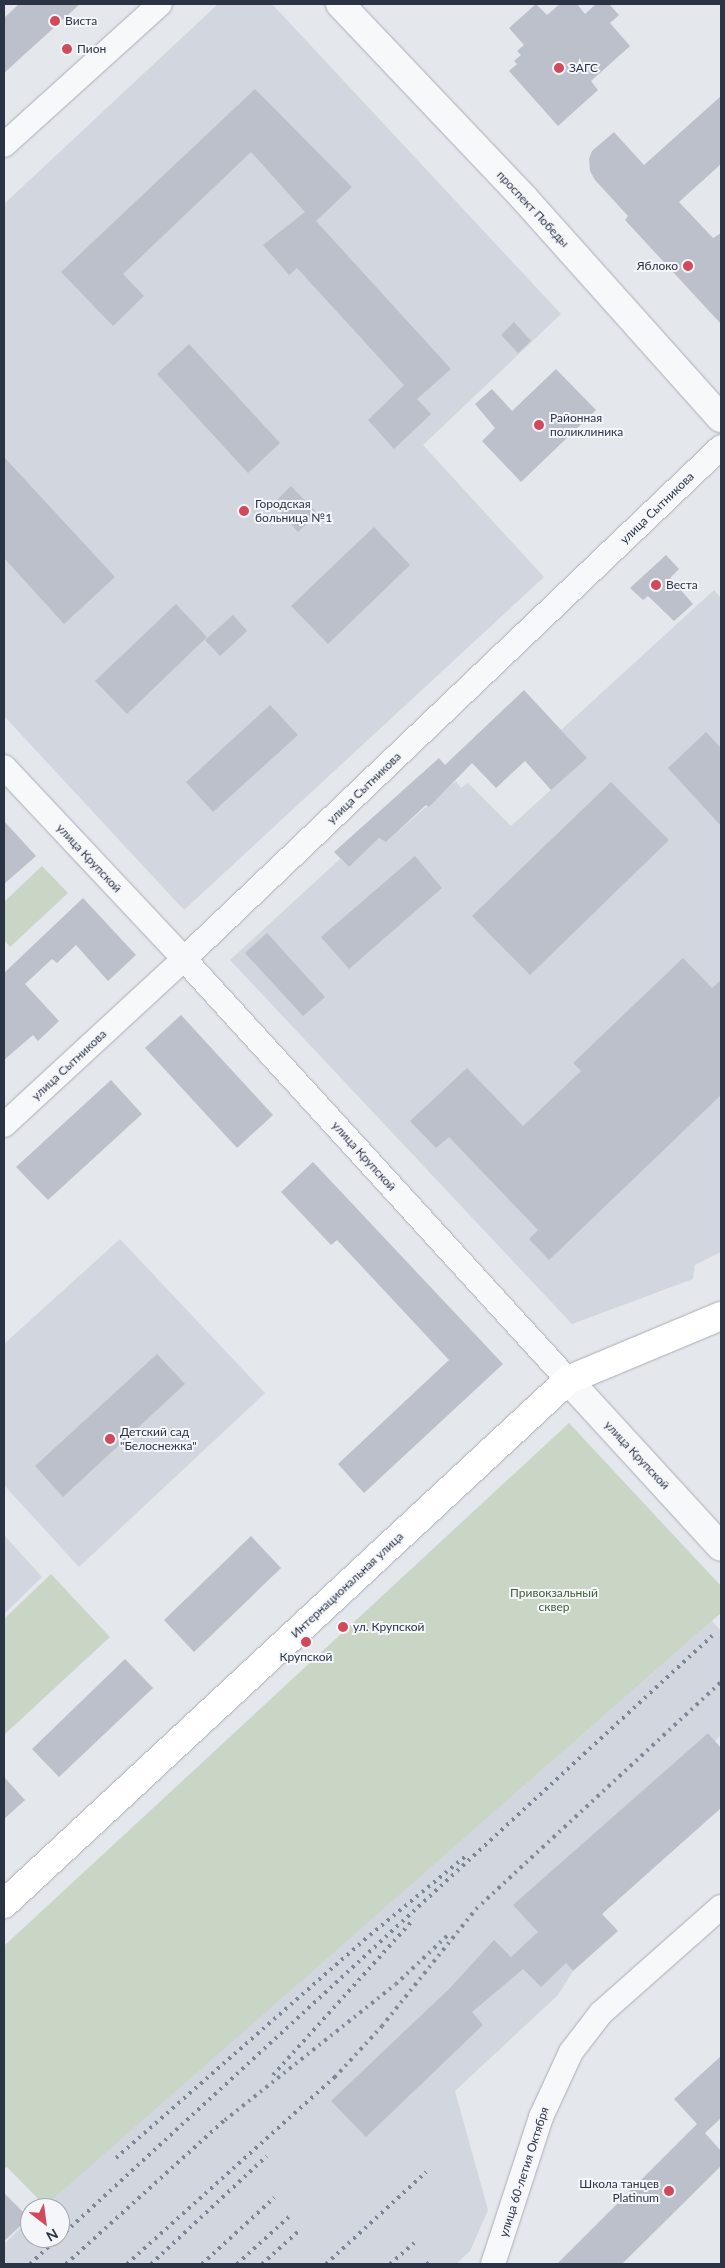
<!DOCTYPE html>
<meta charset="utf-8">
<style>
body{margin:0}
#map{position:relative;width:725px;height:2268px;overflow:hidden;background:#e4e7ec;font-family:Lato,sans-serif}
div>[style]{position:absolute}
.built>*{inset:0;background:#d2d6de}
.green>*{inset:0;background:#c9d6c5}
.building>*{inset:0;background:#bbc0ca}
.roads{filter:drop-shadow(0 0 1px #a9aeb7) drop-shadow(0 0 1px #a9aeb7)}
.minor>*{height:24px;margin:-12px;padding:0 12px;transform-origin:12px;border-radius:12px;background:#f7f8fa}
.tertiary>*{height:28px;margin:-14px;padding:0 14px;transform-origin:14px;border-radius:14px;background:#f7f8fa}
.secondary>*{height:28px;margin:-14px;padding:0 14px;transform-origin:14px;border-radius:14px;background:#fff}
.rail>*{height:4px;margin-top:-2px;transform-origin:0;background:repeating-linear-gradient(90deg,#7d8696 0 2.5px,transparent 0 7.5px)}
.dots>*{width:14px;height:14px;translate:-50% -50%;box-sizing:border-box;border:2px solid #f4f6f9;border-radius:50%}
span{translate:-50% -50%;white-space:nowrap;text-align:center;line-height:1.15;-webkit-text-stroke:4px #f4f6f9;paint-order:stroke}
.poi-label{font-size:12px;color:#2b3445}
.left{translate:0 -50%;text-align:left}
.right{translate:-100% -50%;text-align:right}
.street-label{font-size:12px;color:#2b3445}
.park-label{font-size:12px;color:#3f6138}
.frame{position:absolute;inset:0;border:5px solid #2b3445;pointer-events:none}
.north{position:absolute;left:20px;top:2198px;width:50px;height:50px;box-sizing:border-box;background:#f4f6f9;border:1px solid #a4a8b1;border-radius:50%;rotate:150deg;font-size:14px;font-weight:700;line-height:20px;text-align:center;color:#2b3445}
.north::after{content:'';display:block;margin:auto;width:18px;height:22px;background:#d1495b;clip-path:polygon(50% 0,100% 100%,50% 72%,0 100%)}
</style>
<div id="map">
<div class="built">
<i style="clip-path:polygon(218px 4px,272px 4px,561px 314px,423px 445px,544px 577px,184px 910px,4px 716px,4px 204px)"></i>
<i style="clip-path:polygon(714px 590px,721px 598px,721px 1252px,695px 1265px,693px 1279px,572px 1324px,230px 960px,340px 859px,349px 867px,379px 838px,386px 842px,456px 781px,461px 788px,468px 783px,511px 826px,586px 758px,561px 730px)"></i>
<i style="clip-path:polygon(120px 1239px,265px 1393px,79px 1567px,4px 1485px,4px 1344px)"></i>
<i style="clip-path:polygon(4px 1535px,42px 1577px,4px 1614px)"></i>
<i style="clip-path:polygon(712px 1621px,721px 1631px,721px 1735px,715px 1741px,708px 1733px,514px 1905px,573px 1971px,558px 1995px,455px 2091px,488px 2210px,470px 2251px,456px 2264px,4px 2264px,4px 2244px,30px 2219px,30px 2238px,60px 2238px,60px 2208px,42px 2208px)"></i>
</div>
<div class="green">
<i style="clip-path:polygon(42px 866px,68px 893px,10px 947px,4px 940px,4px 902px)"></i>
<i style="clip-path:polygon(569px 1423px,721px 1586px,721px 1613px,45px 2206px,7px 2167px,4px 2169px,4px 1946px)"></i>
<i style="clip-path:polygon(51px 1574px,110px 1637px,4px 1735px,4px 1619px)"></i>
</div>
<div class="building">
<i style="clip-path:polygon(19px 4px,80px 4px,4px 73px,4px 18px)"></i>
<i style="clip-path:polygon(536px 4px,547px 15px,560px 4px,577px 4px,585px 14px,596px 4px,609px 4px,619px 15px,610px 23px,630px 46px,591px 81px,598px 90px,558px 126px,509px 71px,517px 64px,514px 61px,521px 55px,517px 51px,524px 45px,509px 28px)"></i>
<i style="clip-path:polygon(255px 89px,352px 187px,316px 221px,451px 369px,417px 399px,431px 414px,394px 449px,368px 420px,404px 385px,297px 268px,289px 275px,263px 245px,305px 212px,251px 152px,123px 274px,144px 296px,113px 326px,61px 272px)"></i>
<i style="clip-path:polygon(721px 96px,721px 164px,679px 202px,713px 238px,721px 233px,721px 324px,625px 220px,628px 216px,595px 180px,590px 171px,589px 159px,592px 151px,614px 132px,644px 165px)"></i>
<i style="clip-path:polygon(514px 322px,531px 341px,518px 353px,501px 335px)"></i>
<i style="clip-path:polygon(189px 344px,280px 443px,248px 473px,157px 374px)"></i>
<i style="clip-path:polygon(556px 369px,596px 410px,521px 482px,482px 441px,495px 428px,475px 404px,492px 389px,512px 411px)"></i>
<i style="clip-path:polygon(4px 457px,115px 577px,64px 624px,4px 558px)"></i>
<i style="clip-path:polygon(291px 486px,318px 514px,298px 532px,273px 504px)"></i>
<i style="clip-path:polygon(374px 527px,410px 565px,328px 644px,291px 606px)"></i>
<i style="clip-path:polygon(666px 555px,679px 569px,670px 578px,693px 604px,674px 621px,648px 596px,643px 600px,630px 588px)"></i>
<i style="clip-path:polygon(176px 604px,207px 637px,127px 714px,95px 681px)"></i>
<i style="clip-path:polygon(233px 615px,247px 631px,220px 656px,205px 640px)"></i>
<i style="clip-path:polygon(524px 690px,587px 758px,551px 790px,525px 761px,496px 788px,472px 763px,429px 807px,426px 805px,386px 842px,379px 838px,349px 867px,334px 852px,439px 758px,445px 765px)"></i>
<i style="clip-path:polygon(270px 705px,298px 735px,213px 812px,186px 782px)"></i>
<i style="clip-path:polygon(706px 732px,721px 748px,721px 826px,668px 768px)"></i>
<i style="clip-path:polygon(611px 782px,669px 840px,530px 975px,472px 916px)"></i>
<i style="clip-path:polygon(4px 821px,36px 856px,4px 884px)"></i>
<i style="clip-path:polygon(415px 856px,442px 888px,349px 969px,321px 937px)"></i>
<i style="clip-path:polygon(83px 898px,136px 955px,108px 981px,76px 945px,57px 963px,52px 959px,25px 984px,59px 1021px,38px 1041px,33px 1035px,4px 1060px,4px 973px)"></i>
<i style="clip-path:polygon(267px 933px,325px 997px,303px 1016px,245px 953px)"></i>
<i style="clip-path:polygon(683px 958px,712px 988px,721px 980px,721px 1095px,549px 1260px,529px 1239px,538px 1230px,449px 1137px,436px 1148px,410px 1121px,467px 1068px,523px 1126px,581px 1071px,573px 1063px)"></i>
<i style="clip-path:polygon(181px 1015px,273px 1115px,237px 1148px,145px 1048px)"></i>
<i style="clip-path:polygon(111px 1080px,142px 1114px,48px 1200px,16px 1167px)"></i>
<i style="clip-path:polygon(313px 1162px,503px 1364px,364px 1493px,338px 1464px,449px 1360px,337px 1240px,331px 1245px,281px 1192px)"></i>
<i style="clip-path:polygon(157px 1354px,185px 1384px,63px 1497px,35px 1466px)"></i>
<i style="clip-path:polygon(251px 1536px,281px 1568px,194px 1652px,164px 1620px)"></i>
<i style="clip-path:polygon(125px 1659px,153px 1688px,59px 1777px,32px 1749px)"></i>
<i style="clip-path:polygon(708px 1733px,721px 1748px,721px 1808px,602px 1914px,618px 1931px,573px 1971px,566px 1963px,541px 1987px,523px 1969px,472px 2012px,483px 2025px,366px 2137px,331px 2101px,449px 1989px,494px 1940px,511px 1957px,538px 1932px,513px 1905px)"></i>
<i style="clip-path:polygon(4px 1777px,25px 1800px,4px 1819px)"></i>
<i style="clip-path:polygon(721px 2056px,721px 2118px,705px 2133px,721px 2151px,721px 2166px,622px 2264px,557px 2264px,697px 2124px,674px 2099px)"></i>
<i style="clip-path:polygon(4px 2193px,29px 2218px,4px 2241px)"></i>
</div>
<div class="roads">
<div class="minor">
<i style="left:4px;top:145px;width:210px;rotate:-42.1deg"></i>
<i style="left:4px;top:767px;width:263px;rotate:46.8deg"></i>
<i style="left:184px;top:959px;width:570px;rotate:47.63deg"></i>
<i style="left:4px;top:1125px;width:245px;rotate:-42.7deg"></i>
<i style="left:184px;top:959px;width:742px;rotate:-43.63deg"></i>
<i style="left:493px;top:2264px;width:155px;rotate:-71.9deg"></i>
<i style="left:541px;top:2117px;width:72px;rotate:-65.2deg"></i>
<i style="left:571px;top:2052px;width:49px;rotate:-52.4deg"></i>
<i style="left:601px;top:2013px;width:160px;rotate:-41.5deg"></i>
</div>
<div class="tertiary">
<i style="left:340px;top:4px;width:267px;rotate:46.5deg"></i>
<i style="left:524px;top:198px;width:295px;rotate:48.2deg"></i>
<i style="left:568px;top:1380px;width:226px;rotate:47.5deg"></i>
</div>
<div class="secondary">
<i style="left:4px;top:1904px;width:770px;rotate:-42.89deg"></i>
<i style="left:568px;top:1380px;width:166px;rotate:-22.7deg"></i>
</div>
</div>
<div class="rail">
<i style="left:273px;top:2075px;width:210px;rotate:-47.9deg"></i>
<i style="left:116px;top:2158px;width:338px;rotate:-41.3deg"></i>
<i style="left:370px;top:1935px;width:124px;rotate:-39.5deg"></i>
<i style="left:60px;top:2237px;width:887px;rotate:-42.67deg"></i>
<i style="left:30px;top:2264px;width:38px;rotate:-43deg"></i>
<i style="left:66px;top:2264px;width:215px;rotate:-42.2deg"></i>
<i style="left:225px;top:2120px;width:218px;rotate:-38.5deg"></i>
<i style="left:396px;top:1984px;width:71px;rotate:-43.3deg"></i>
<i style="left:127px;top:2264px;width:280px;rotate:-42deg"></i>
<i style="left:335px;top:2077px;width:69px;rotate:-47.3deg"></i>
<i style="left:382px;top:2026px;width:150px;rotate:-51.2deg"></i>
<i style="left:476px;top:1909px;width:334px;rotate:-42.8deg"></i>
<i style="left:151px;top:2264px;width:158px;rotate:-43deg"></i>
<i style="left:202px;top:2264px;width:98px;rotate:-42.5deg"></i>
<i style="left:237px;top:2264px;width:72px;rotate:-42.2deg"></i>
<i style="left:262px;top:2264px;width:52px;rotate:-41.9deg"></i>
<i style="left:326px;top:2264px;width:136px;rotate:-42.6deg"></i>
<i style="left:390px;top:2264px;width:32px;rotate:-41deg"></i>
<i style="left:427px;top:2264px;width:5px;rotate:-37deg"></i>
</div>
<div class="dots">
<i style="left:55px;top:21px;background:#d1495b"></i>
<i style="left:67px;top:49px;background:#d1495b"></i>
<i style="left:559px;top:68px;background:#d1495b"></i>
<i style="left:688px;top:266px;background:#d1495b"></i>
<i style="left:539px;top:425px;background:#d1495b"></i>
<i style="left:244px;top:511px;background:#d1495b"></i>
<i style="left:656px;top:585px;background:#d1495b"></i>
<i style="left:110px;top:1439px;background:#d1495b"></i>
<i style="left:343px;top:1627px;background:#d1495b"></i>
<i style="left:306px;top:1642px;background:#d1495b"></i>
<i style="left:669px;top:2191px;background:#d1495b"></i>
</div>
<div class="poi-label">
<span class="left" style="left:65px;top:21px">Виста</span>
<span class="left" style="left:77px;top:49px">Пион</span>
<span class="left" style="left:569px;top:68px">ЗАГС</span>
<span class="right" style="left:678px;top:266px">Яблоко</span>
<span class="left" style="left:550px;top:425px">Районная<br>поликлиника</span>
<span class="left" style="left:255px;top:511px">Городская<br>больница №1</span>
<span class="left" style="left:666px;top:585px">Веста</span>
<span class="left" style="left:120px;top:1439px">Детский сад<br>"Белоснежка"</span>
<span class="left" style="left:353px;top:1627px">ул. Крупской</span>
<span style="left:306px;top:1657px">Крупской</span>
<span class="right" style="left:659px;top:2191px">Школа танцев<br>Platinum</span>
</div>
<div class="street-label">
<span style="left:533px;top:209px;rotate:47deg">проспект Победы</span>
<span style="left:657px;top:508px;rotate:-44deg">улица Сытникова</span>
<span style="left:364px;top:788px;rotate:-44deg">улица Сытникова</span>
<span style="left:89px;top:858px;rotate:47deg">улица Крупской</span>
<span style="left:69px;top:1065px;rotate:-43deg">улица Сытникова</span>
<span style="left:364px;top:1156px;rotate:48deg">улица Крупской</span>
<span style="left:637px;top:1455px;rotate:47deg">улица Крупской</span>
<span style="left:347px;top:1585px;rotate:-43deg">Интернациональная улица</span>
<span style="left:524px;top:2172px;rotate:-72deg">улица 60-летия Октября</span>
</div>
<div class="park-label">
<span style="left:554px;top:1600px">Привокзальный<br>сквер</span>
</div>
<div class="frame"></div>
<div class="north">N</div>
</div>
